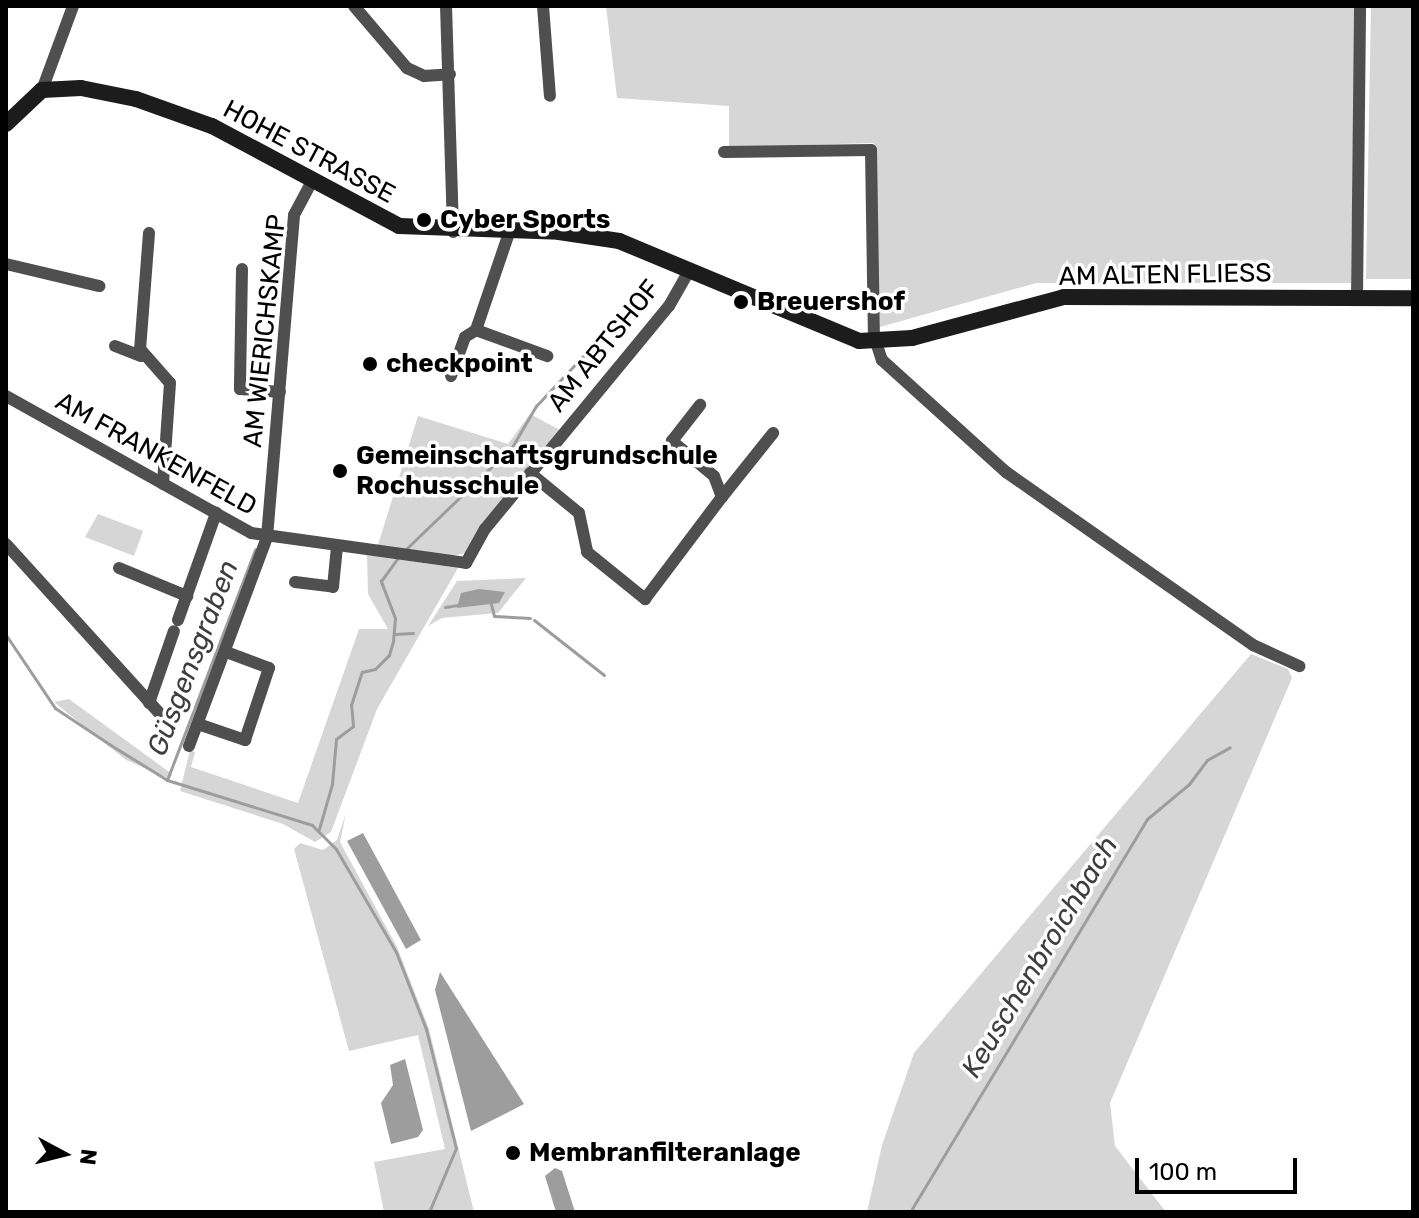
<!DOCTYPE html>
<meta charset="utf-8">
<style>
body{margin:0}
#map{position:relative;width:1419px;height:1218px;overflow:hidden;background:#fff;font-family:Rubik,sans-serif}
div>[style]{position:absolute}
.green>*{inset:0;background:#d6d6d6}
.water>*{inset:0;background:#9d9d9d}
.stream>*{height:3px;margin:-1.5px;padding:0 1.5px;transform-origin:1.5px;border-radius:1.5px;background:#9d9d9d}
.street>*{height:12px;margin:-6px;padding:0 6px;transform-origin:6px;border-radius:6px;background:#4f4f4f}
.secondary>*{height:16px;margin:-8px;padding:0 8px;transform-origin:8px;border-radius:8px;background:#1c1c1c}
.dots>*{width:22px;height:22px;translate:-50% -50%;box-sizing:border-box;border:4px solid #fff;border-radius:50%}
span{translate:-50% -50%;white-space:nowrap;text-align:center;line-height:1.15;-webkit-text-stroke:7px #fff;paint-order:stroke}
.street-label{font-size:26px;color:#000}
.poi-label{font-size:26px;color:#000;font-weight:700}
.left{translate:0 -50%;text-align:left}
.water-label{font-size:28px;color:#3e3e3e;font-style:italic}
.frame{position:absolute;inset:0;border:8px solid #000;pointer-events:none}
.north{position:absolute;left:24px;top:1114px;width:80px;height:80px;-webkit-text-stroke:6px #fff;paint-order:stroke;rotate:97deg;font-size:22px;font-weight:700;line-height:32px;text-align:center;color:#000}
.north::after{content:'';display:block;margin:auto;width:28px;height:36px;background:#000;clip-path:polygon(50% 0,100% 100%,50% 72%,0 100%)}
.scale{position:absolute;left:1135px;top:1158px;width:162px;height:36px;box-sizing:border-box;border:4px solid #000;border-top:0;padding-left:10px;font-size:24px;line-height:28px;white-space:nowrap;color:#000;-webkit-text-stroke:6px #fff;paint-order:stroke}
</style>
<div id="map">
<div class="green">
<i style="clip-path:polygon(606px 6px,1355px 6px,1351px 283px,1036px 283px,880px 327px,874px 143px,729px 147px,729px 106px,617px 98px)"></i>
<i style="clip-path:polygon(1371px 6px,1413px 6px,1413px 279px,1366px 279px)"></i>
<i style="clip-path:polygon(530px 414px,560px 430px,466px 553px,446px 557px,377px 548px,418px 416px,508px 444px)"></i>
<i style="clip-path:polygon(98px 514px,143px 531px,134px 556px,85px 537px)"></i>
<i style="clip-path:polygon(367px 555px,458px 568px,377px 709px,331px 832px,315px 842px,283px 824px,180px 791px,190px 750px,195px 752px,191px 767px,298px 803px,359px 629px,388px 629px,368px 594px)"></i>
<i style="clip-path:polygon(526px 578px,498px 613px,442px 618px,428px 626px,457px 581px)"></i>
<i style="clip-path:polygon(1251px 654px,1288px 669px,1292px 678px,1110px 1103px,1115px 1146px,1166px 1212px,867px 1212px,882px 1145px,914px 1053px)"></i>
<i style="clip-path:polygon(69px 699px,172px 774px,170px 779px,126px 760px,54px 702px)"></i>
<i style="clip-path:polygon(346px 813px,340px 842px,397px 947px,429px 1029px,474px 1212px,384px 1212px,374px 1162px,445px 1149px,418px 1035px,349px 1051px,294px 849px,300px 843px,323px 850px,337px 840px)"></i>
</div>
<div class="water">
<i style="clip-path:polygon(479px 589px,505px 592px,499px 603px,457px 608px,461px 593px)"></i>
<i style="clip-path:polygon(363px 833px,421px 940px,406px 949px,347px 841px)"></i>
<i style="clip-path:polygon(440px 972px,524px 1104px,471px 1131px,435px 990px)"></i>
<i style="clip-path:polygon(405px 1059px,423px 1130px,418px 1137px,391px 1144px,381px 1103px,393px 1085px,390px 1065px)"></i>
<i style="clip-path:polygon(555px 1168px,562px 1171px,575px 1212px,556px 1212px,545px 1176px)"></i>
</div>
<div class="stream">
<i style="left:406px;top:549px;width:147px;rotate:-43.9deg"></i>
<i style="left:512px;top:447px;width:48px;rotate:-59.7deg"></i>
<i style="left:536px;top:406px;width:71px;rotate:-46.7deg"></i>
<i style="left:491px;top:604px;width:12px;rotate:76deg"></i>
<i style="left:494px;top:616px;width:36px;rotate:3deg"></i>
<i style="left:445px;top:607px;width:12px;rotate:-9deg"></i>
<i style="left:534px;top:620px;width:89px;rotate:38.2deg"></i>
<i style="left:394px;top:634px;width:19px;rotate:-3deg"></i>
<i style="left:6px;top:635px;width:88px;rotate:56.1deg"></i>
<i style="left:55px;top:708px;width:65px;rotate:33.7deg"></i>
<i style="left:109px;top:744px;width:68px;rotate:31.8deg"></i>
<i style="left:167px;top:780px;width:152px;rotate:17.2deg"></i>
<i style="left:312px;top:825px;width:34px;rotate:45deg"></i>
<i style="left:336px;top:849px;width:119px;rotate:59.8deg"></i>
<i style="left:396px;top:952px;width:83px;rotate:68.7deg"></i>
<i style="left:426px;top:1029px;width:123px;rotate:75.9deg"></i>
<i style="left:456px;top:1148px;width:69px;rotate:112.9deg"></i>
<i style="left:167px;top:780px;width:247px;rotate:-69.1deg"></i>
<i style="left:319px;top:829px;width:47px;rotate:-73.9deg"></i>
<i style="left:332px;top:784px;width:45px;rotate:-84.9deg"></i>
<i style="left:336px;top:739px;width:21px;rotate:-37deg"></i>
<i style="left:353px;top:726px;width:21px;rotate:-95deg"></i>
<i style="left:351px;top:705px;width:35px;rotate:-72deg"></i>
<i style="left:362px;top:672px;width:13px;rotate:-13deg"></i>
<i style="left:375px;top:669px;width:20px;rotate:-45deg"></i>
<i style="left:389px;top:655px;width:15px;rotate:-74deg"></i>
<i style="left:393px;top:641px;width:23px;rotate:-85deg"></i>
<i style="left:395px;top:618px;width:40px;rotate:-111deg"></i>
<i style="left:381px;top:581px;width:29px;rotate:-54deg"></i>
<i style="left:910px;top:1212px;width:459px;rotate:-58.9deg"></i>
<i style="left:1147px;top:819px;width:55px;rotate:-39.8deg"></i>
<i style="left:1189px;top:784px;width:30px;rotate:-53deg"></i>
<i style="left:1207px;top:760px;width:26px;rotate:-29deg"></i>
</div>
<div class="street">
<i style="left:354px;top:6px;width:82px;rotate:49.5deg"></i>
<i style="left:407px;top:68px;width:19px;rotate:25deg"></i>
<i style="left:424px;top:76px;width:26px;rotate:-4deg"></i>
<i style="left:446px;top:6px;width:226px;rotate:88.2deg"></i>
<i style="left:543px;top:6px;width:90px;rotate:85.6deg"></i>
<i style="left:42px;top:90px;width:90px;rotate:-69.7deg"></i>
<i style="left:724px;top:152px;width:147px;rotate:-0.8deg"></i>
<i style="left:871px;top:150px;width:184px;rotate:89.1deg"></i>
<i style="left:149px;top:233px;width:116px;rotate:94.4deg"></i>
<i style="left:140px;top:349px;width:45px;rotate:48.6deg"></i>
<i style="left:170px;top:383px;width:101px;rotate:94deg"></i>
<i style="left:509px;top:233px;width:102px;rotate:108.8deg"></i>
<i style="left:476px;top:330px;width:76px;rotate:20.1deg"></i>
<i style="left:6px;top:264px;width:96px;rotate:13.3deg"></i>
<i style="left:242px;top:269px;width:120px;rotate:91deg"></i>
<i style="left:240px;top:389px;width:40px;rotate:4.3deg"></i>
<i style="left:1357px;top:298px;width:292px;rotate:-89.4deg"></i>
<i style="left:876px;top:342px;width:19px;rotate:72deg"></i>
<i style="left:882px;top:360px;width:167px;rotate:42.1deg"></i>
<i style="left:1006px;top:472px;width:302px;rotate:35deg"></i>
<i style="left:1253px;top:645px;width:51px;rotate:24.5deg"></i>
<i style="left:115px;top:346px;width:28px;rotate:21deg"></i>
<i style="left:451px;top:376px;width:41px;rotate:-70.3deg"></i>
<i style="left:465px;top:337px;width:13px;rotate:-32deg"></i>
<i style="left:6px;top:396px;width:281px;rotate:29.2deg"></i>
<i style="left:251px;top:533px;width:217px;rotate:7.9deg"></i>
<i style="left:466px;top:563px;width:39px;rotate:-61deg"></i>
<i style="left:485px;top:529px;width:289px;rotate:-50.5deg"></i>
<i style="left:669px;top:306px;width:40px;rotate:-60.3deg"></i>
<i style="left:530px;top:473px;width:63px;rotate:39.2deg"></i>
<i style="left:579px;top:513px;width:40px;rotate:78deg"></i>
<i style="left:587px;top:552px;width:75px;rotate:39deg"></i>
<i style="left:645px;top:599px;width:128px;rotate:-53deg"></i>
<i style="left:722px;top:497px;width:22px;rotate:-111deg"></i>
<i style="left:714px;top:476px;width:55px;rotate:-140.2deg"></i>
<i style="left:672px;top:441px;width:46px;rotate:-52.1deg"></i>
<i style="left:722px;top:497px;width:82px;rotate:-51.4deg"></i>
<i style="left:6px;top:544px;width:229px;rotate:47.8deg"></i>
<i style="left:119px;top:568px;width:74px;rotate:22.4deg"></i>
<i style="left:295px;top:582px;width:38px;rotate:7deg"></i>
<i style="left:333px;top:587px;width:40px;rotate:-84.3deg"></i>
<i style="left:178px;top:620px;width:114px;rotate:-70.4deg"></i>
<i style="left:149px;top:703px;width:76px;rotate:-70.9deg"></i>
<i style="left:198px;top:724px;width:50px;rotate:18.8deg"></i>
<i style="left:245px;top:740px;width:76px;rotate:-71.6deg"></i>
<i style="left:269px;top:668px;width:46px;rotate:-159.6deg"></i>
<i style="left:189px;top:746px;width:223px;rotate:-69.5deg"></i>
<i style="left:267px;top:537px;width:323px;rotate:-85.2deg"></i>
<i style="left:294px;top:215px;width:38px;rotate:-62deg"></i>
</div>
<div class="secondary">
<i style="left:6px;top:124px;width:50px;rotate:-43.4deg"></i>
<i style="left:42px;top:90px;width:39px;rotate:-3deg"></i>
<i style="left:81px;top:88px;width:56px;rotate:11.3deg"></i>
<i style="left:136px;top:99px;width:81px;rotate:19.6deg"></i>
<i style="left:212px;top:126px;width:212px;rotate:28.1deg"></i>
<i style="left:399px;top:226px;width:160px;rotate:2.1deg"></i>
<i style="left:559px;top:232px;width:61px;rotate:8.5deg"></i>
<i style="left:619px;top:241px;width:260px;rotate:22.6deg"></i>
<i style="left:859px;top:341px;width:53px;rotate:-3.2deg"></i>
<i style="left:912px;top:338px;width:157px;rotate:-15.1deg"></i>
<i style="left:1064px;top:297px;width:349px;rotate:0.2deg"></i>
</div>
<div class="dots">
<i style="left:424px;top:220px;background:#000"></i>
<i style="left:741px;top:302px;background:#000"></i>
<i style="left:370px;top:364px;background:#000"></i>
<i style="left:340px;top:471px;background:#000"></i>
<i style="left:513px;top:1153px;background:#000"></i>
</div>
<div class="street-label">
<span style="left:309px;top:152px;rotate:28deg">HOHE STRASSE</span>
<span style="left:1165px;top:275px;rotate:-1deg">AM ALTEN FLIESS</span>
<span style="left:265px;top:331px;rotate:-84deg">AM WIERICHSKAMP</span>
<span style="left:604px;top:346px;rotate:-51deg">AM ABTSHOF</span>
<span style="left:156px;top:454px;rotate:29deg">AM FRANKENFELD</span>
</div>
<div class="poi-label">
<span class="left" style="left:440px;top:220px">Cyber Sports</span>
<span class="left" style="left:757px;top:302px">Breuershof</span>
<span class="left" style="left:386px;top:364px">checkpoint</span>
<span class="left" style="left:356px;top:471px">Gemeinschaftsgrundschule<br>Rochusschule</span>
<span class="left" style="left:529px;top:1153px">Membranfilteranlage</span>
</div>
<div class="water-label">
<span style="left:193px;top:658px;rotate:-69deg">Güsgensgraben</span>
<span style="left:1040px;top:957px;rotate:-59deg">Keuschenbroichbach</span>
</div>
<div class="frame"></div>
<div class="north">N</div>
<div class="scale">100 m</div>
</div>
